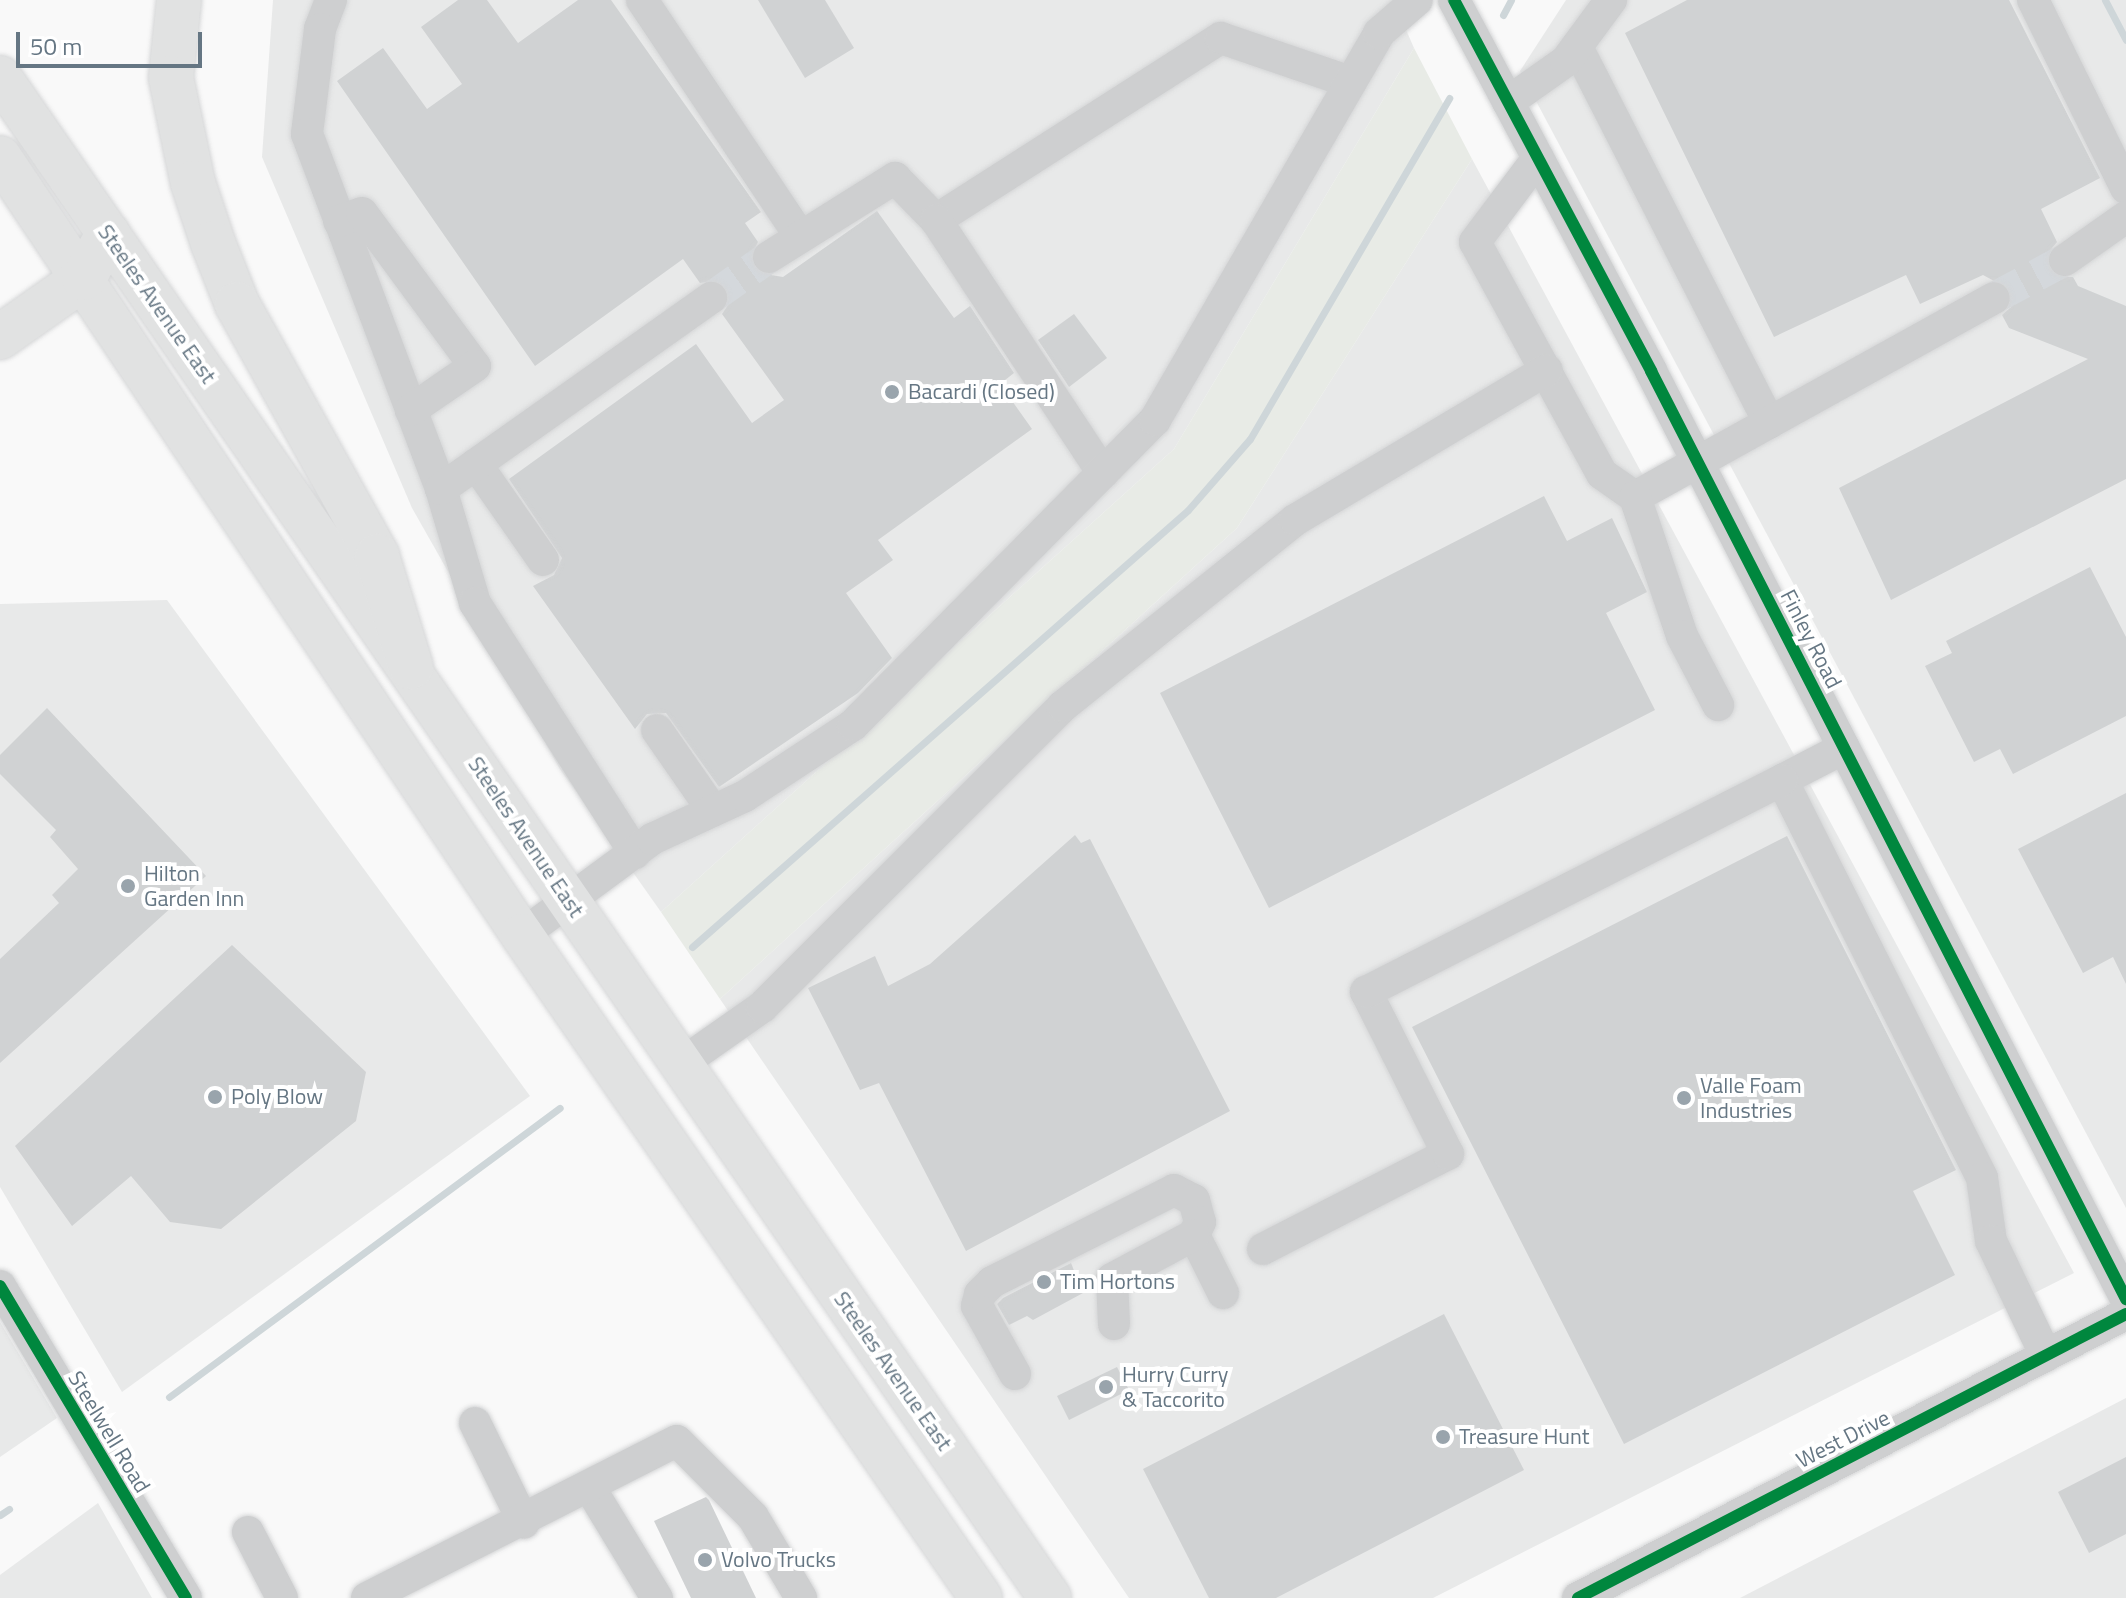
<!DOCTYPE html>
<style>
body{margin:0}
#map{position:relative;width:2126px;height:1598px;overflow:hidden;background:#f9f9f9;font-family:"Titillium Web",sans-serif}
div>[style]{position:absolute}
.built>*{inset:0;background:#e8e9e9}
.green>*{inset:0;background:#e8ebe6}
.stream>*{height:7px;margin:-3.5px;padding:0 3.5px;transform-origin:3.5px;border-radius:3.5px;background:#ced6d9}
.building>*{inset:0;background:#d0d2d3}
.minor-tunnel>*{height:32px;margin-top:-16px;transform-origin:0;background:repeating-linear-gradient(90deg,#d4d8dc 0 32px,transparent 0 48px)}
.roads{filter:drop-shadow(0 0 2px #d5d6d7) drop-shadow(0 0 2px #d5d6d7)}
.minor>*{height:32px;margin:-16px;padding:0 16px;transform-origin:16px;border-radius:16px;background:#cecfd0}
.major>*{height:42px;margin:-21px;padding:0 21px;transform-origin:21px;border-radius:21px;background:#e1e2e2}
.highway>*{height:44px;margin:-22px;padding:0 22px;transform-origin:22px;border-radius:22px;background:#e1e2e2}
.cycleway>*{height:12px;margin:-6px;padding:0 6px;transform-origin:6px;border-radius:6px;background:#00873e}
.dots>*{width:22px;height:22px;translate:-50% -50%;box-sizing:border-box;border:4px solid #fff;border-radius:50%}
span{translate:-50% -50%;white-space:nowrap;text-align:center;line-height:1.15;-webkit-text-stroke:8px #fff;paint-order:stroke}
.street-label{font-size:22px;color:#657683}
.poi-label{font-size:22px;color:#657683}
.left{translate:0 -50%;text-align:left}
.scale{position:absolute;left:16px;top:32px;width:186px;height:36px;box-sizing:border-box;border:4px solid #657683;border-top:0;padding-left:10px;font-size:24px;line-height:28px;white-space:nowrap;color:#657683;-webkit-text-stroke:6px #fff;paint-order:stroke}
</style>
<div id="map">
<div class="built">
<i style="clip-path:polygon(273px 0,1393px 0,1414px 48px,1174px 449px,661px 912px,560px 769px,412px 508px,262px 157px)"></i>
<i style="clip-path:polygon(1566px 0,2126px 0,2126px 1208px,1520px 71px)"></i>
<i style="clip-path:polygon(1472px 159px,2074px 1273px,1433px 1598px,1129px 1598px,720px 999px,1237px 528px)"></i>
<i style="clip-path:polygon(167px 600px,530px 1096px,122px 1392px,0 1187px,0 604px)"></i>
<i style="clip-path:polygon(0 1322px,57px 1418px,0 1457px)"></i>
<i style="clip-path:polygon(2126px 1398px,2126px 1598px,1740px 1598px)"></i>
<i style="clip-path:polygon(98px 1503px,152px 1598px,0 1598px,0 1575px)"></i>
</div>
<div class="green">
<i style="clip-path:polygon(1414px 48px,1472px 159px,1237px 528px,720px 999px,661px 912px,1174px 449px)"></i>
</div>
<div class="stream">
<i style="left:2105px;top:0;width:45px;rotate:62.3deg"></i>
<i style="left:1503px;top:15px;width:17px;rotate:-62deg"></i>
<i style="left:692px;top:947px;width:661px;rotate:-41.38deg"></i>
<i style="left:1188px;top:510px;width:94px;rotate:-48.9deg"></i>
<i style="left:1250px;top:439px;width:395px;rotate:-59.7deg"></i>
<i style="left:169px;top:1397px;width:486px;rotate:-36.5deg"></i>
<i style="left:0;top:1515px;width:11px;rotate:-34deg"></i>
</div>
<div class="building">
<i style="clip-path:polygon(458px 0,487px 0,518px 43px,578px 0,611px 0,761px 212px,745px 223px,758px 242px,750px 258px,759px 273px,783px 277px,877px 211px,954px 318px,970px 306px,1014px 373px,1000px 384px,1032px 429px,878px 540px,893px 560px,846px 593px,892px 658px,858px 693px,719px 787px,666px 713px,647px 714px,635px 729px,533px 586px,554px 575px,562px 558px,509px 479px,696px 344px,752px 423px,784px 400px,722px 314px,728px 305px,727px 288px,718px 280px,700px 283px,683px 259px,535px 366px,337px 81px,383px 48px,427px 109px,462px 84px,421px 27px)"></i>
<i style="clip-path:polygon(758px 0,825px 0,854px 48px,805px 78px)"></i>
<i style="clip-path:polygon(1687px 0,2009px 0,2100px 178px,2041px 209px,2057px 242px,2048px 253px,2050px 272px,2058px 277px,2073px 277px,2078px 286px,2126px 306px,2126px 479px,1891px 600px,1839px 488px,2088px 359px,2009px 328px,2002px 315px,2011px 307px,2011px 290px,1983px 275px,1920px 304px,1906px 275px,1774px 337px,1625px 33px)"></i>
<i style="clip-path:polygon(1074px 314px,1107px 358px,1069px 387px,1038px 340px)"></i>
<i style="clip-path:polygon(1544px 496px,1567px 541px,1612px 518px,1647px 592px,1606px 613px,1655px 710px,1269px 908px,1160px 693px)"></i>
<i style="clip-path:polygon(2090px 567px,2126px 637px,2126px 716px,2013px 774px,2000px 749px,1974px 762px,1925px 666px,1952px 653px,1946px 641px)"></i>
<i style="clip-path:polygon(47px 708px,206px 876px,0 1063px,0 959px,59px 903px,52px 895px,78px 869px,50px 837px,56px 830px,0 774px,0 755px)"></i>
<i style="clip-path:polygon(2126px 793px,2126px 984px,2113px 957px,2083px 973px,2018px 849px)"></i>
<i style="clip-path:polygon(1075px 835px,1081px 843px,1090px 839px,1230px 1111px,966px 1251px,879px 1083px,860px 1090px,808px 988px,875px 956px,888px 986px,930px 964px)"></i>
<i style="clip-path:polygon(1787px 836px,1956px 1170px,1913px 1191px,1955px 1275px,1624px 1444px,1412px 1027px)"></i>
<i style="clip-path:polygon(232px 945px,366px 1072px,356px 1121px,221px 1229px,170px 1222px,131px 1176px,72px 1226px,15px 1146px)"></i>
<i style="clip-path:polygon(1071px 1263px,1083px 1293px,1033px 1320px,1027px 1316px,1009px 1325px,997px 1304px,1003px 1298px)"></i>
<i style="clip-path:polygon(1444px 1314px,1524px 1470px,1276px 1598px,1209px 1598px,1143px 1469px)"></i>
<i style="clip-path:polygon(1117px 1367px,1129px 1390px,1069px 1420px,1057px 1396px)"></i>
<i style="clip-path:polygon(2126px 1457px,2126px 1534px,2089px 1553px,2058px 1492px)"></i>
<i style="clip-path:polygon(706px 1497px,709px 1500px,756px 1598px,691px 1598px,654px 1521px)"></i>
</div>
<div class="minor-tunnel">
<i style="left:711px;top:298px;width:71px;rotate:-35.3deg"></i>
<i style="left:1994px;top:298px;width:81px;rotate:-28.2deg"></i>
</div>
<div class="roads">
<div class="minor">
<i style="left:331px;top:0;width:31px;rotate:111deg"></i>
<i style="left:320px;top:29px;width:106px;rotate:97.1deg"></i>
<i style="left:307px;top:134px;width:379px;rotate:69.3deg"></i>
<i style="left:441px;top:489px;width:119px;rotate:73.4deg"></i>
<i style="left:475px;top:603px;width:297px;rotate:57.4deg"></i>
<i style="left:642px;top:0;width:284px;rotate:56.2deg"></i>
<i style="left:1454px;top:0;width:420px;rotate:62deg"></i>
<i style="left:1651px;top:371px;width:1043px;rotate:62.89deg"></i>
<i style="left:2033px;top:0;width:210px;rotate:63.7deg"></i>
<i style="left:1577px;top:47px;width:422px;rotate:62.9deg"></i>
<i style="left:1508px;top:102px;width:71px;rotate:-35.3deg"></i>
<i style="left:1566px;top:61px;width:76px;rotate:-53.6deg"></i>
<i style="left:1538px;top:158px;width:105px;rotate:126.9deg"></i>
<i style="left:1475px;top:242px;width:264px;rotate:61.3deg"></i>
<i style="left:1602px;top:474px;width:40px;rotate:34.9deg"></i>
<i style="left:1635px;top:497px;width:410px;rotate:-29deg"></i>
<i style="left:936px;top:220px;width:338px;rotate:-32.6deg"></i>
<i style="left:1221px;top:38px;width:136px;rotate:18.8deg"></i>
<i style="left:339px;top:221px;width:24px;rotate:-19deg"></i>
<i style="left:362px;top:213px;width:190px;rotate:53.6deg"></i>
<i style="left:475px;top:366px;width:78px;rotate:145.5deg"></i>
<i style="left:769px;top:257px;width:149px;rotate:-32.1deg"></i>
<i style="left:895px;top:178px;width:59px;rotate:45.7deg"></i>
<i style="left:936px;top:220px;width:303px;rotate:56.6deg"></i>
<i style="left:2065px;top:260px;width:75px;rotate:-35.2deg"></i>
<i style="left:476px;top:464px;width:117px;rotate:55.1deg"></i>
<i style="left:441px;top:489px;width:331px;rotate:-35.3deg"></i>
<i style="left:1635px;top:497px;width:147px;rotate:71.3deg"></i>
<i style="left:1682px;top:636px;width:78px;rotate:62.4deg"></i>
<i style="left:657px;top:730px;width:98px;rotate:55.3deg"></i>
<i style="left:1844px;top:748px;width:70px;rotate:152.7deg"></i>
<i style="left:1782px;top:780px;width:445px;rotate:63.3deg"></i>
<i style="left:1982px;top:1178px;width:64px;rotate:81.9deg"></i>
<i style="left:1991px;top:1241px;width:127px;rotate:64.4deg"></i>
<i style="left:522px;top:935px;width:162px;rotate:-36.4deg"></i>
<i style="left:652px;top:839px;width:102px;rotate:-24.8deg"></i>
<i style="left:745px;top:796px;width:129px;rotate:-33.3deg"></i>
<i style="left:853px;top:725px;width:429px;rotate:-45.3deg"></i>
<i style="left:1155px;top:420px;width:447px;rotate:-59.9deg"></i>
<i style="left:1379px;top:33px;width:50px;rotate:-41deg"></i>
<i style="left:681px;top:1064px;width:99px;rotate:-35.1deg"></i>
<i style="left:762px;top:1007px;width:426px;rotate:-45deg"></i>
<i style="left:1063px;top:706px;width:297px;rotate:-38.7deg"></i>
<i style="left:1295px;top:520px;width:293px;rotate:-30.8deg"></i>
<i style="left:1194px;top:1235px;width:65px;rotate:63.4deg"></i>
<i style="left:1263px;top:1249px;width:208px;rotate:-27.2deg"></i>
<i style="left:1448px;top:1154px;width:182px;rotate:-116.8deg"></i>
<i style="left:1366px;top:992px;width:467px;rotate:-27deg"></i>
<i style="left:0;top:1286px;width:363px;rotate:59.2deg"></i>
<i style="left:1015px;top:1374px;width:78px;rotate:-119.2deg"></i>
<i style="left:977px;top:1306px;width:12px;rotate:-76deg"></i>
<i style="left:980px;top:1294px;width:17px;rotate:-45deg"></i>
<i style="left:992px;top:1282px;width:204px;rotate:-26.8deg"></i>
<i style="left:1174px;top:1190px;width:22px;rotate:27deg"></i>
<i style="left:1194px;top:1200px;width:23px;rotate:75deg"></i>
<i style="left:1200px;top:1222px;width:14px;rotate:115deg"></i>
<i style="left:1194px;top:1235px;width:93px;rotate:151.8deg"></i>
<i style="left:1112px;top:1279px;width:45px;rotate:87.5deg"></i>
<i style="left:475px;top:1423px;width:111px;rotate:63.9deg"></i>
<i style="left:590px;top:1488px;width:129px;rotate:58.7deg"></i>
<i style="left:248px;top:1532px;width:74px;rotate:62.7deg"></i>
<i style="left:367px;top:1598px;width:347px;rotate:-26.9deg"></i>
<i style="left:677px;top:1441px;width:107px;rotate:45deg"></i>
<i style="left:753px;top:1517px;width:94px;rotate:59.3deg"></i>
<i style="left:1578px;top:1598px;width:617px;rotate:-27.4deg"></i>
</div>
<div class="major">
<i style="left:0;top:77px;width:1848px;rotate:55.38deg"></i>
<i style="left:0;top:157px;width:937px;rotate:56.14deg"></i>
<i style="left:522px;top:935px;width:806px;rotate:55.3deg"></i>
</div>
<div class="highway">
<i style="left:179px;top:0;width:78px;rotate:95.9deg"></i>
<i style="left:171px;top:78px;width:107px;rotate:78.2deg"></i>
<i style="left:193px;top:183px;width:63px;rotate:71.6deg"></i>
<i style="left:213px;top:243px;width:66px;rotate:68.5deg"></i>
<i style="left:237px;top:304px;width:288px;rotate:60.9deg"></i>
<i style="left:377px;top:556px;width:116px;rotate:73deg"></i>
<i style="left:0;top:337px;width:103px;rotate:-35.1deg"></i>
<i style="left:84px;top:278px;width:50px;rotate:-61.4deg"></i>
</div>
</div>
<div class="cycleway">
<i style="left:1454px;top:0;width:420px;rotate:62deg"></i>
<i style="left:1651px;top:371px;width:1043px;rotate:62.89deg"></i>
<i style="left:0;top:1286px;width:363px;rotate:59.2deg"></i>
<i style="left:1578px;top:1598px;width:617px;rotate:-27.4deg"></i>
</div>
<div class="dots">
<i style="left:892px;top:392px;background:#99a4ac"></i>
<i style="left:128px;top:886px;background:#99a4ac"></i>
<i style="left:215px;top:1097px;background:#99a4ac"></i>
<i style="left:1684px;top:1098px;background:#99a4ac"></i>
<i style="left:1044px;top:1282px;background:#99a4ac"></i>
<i style="left:1106px;top:1387px;background:#99a4ac"></i>
<i style="left:1443px;top:1437px;background:#99a4ac"></i>
<i style="left:705px;top:1560px;background:#99a4ac"></i>
</div>
<div class="street-label">
<span style="left:157px;top:304px;rotate:55deg">Steeles Avenue East</span>
<span style="left:1811px;top:639px;rotate:63deg">Finley Road</span>
<span style="left:526px;top:837px;rotate:56deg">Steeles Avenue East</span>
<span style="left:893px;top:1371px;rotate:55deg">Steeles Avenue East</span>
<span style="left:109px;top:1432px;rotate:59deg">Steelwell Road</span>
<span style="left:1843px;top:1439px;rotate:-27deg">West Drive</span>
</div>
<div class="poi-label">
<span class="left" style="left:908px;top:392px">Bacardi (Closed)</span>
<span class="left" style="left:144px;top:886px">Hilton<br>Garden Inn</span>
<span class="left" style="left:1700px;top:1098px">Valle Foam<br>Industries</span>
<span class="left" style="left:231px;top:1097px">Poly Blow</span>
<span class="left" style="left:1060px;top:1282px">Tim Hortons</span>
<span class="left" style="left:1122px;top:1387px">Hurry Curry<br>&amp; Taccorito</span>
<span class="left" style="left:1459px;top:1437px">Treasure Hunt</span>
<span class="left" style="left:721px;top:1560px">Volvo Trucks</span>
</div>
<div class="scale">50 m</div>
</div>
